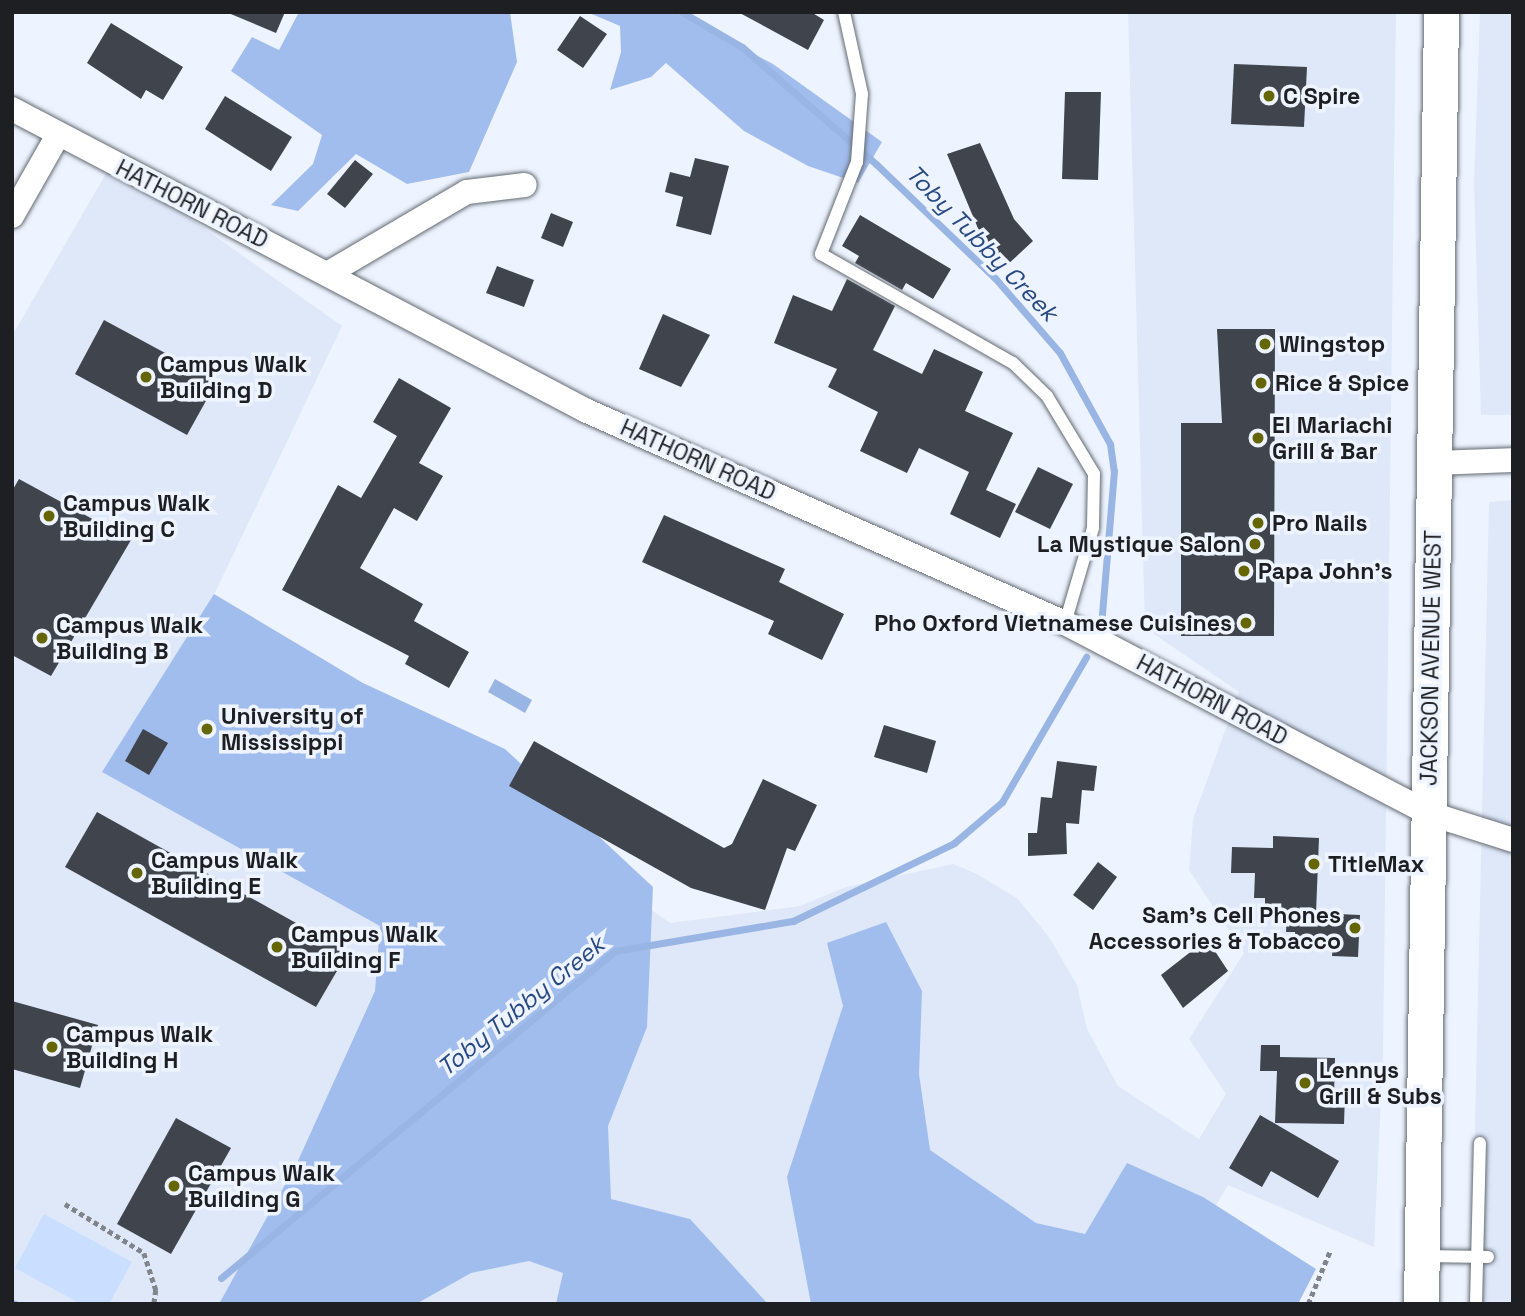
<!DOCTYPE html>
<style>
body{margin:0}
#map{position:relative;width:1525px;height:1316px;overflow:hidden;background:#eef4ff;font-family:"Space Grotesk",sans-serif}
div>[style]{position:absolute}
.built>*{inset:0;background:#dee8f9}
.green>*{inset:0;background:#cadeff}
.forest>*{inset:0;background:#a1bded}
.water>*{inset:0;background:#99b5e4}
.stream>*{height:7px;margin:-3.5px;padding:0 3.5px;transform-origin:3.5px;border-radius:3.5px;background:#99b5e4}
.building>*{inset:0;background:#40454d}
.path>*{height:4.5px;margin-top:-2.25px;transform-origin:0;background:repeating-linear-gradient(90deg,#81858b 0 5px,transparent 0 8.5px)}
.roads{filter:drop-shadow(0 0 2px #646a72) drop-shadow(0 0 2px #646a72)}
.lane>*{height:12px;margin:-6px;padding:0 6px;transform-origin:6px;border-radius:6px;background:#fff}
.street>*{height:24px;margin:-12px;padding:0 12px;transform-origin:12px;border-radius:12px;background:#fff}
.secondary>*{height:35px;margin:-17.5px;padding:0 17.5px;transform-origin:17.5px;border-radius:17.5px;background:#fff}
.dots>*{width:19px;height:19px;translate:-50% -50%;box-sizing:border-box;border:4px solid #eef4ff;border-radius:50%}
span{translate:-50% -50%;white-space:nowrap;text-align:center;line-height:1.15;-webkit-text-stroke:7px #eef4ff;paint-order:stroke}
.poi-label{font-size:23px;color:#1d1f22;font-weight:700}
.left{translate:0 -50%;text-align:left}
.right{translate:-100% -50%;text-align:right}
.street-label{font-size:23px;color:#1d1f22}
.water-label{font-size:24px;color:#274881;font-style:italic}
.frame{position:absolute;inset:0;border:14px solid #1d1f22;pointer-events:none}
</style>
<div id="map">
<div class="built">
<i style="clip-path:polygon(1128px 12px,1396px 12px,1383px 1056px,1374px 1247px,1228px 1185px,1157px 1304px,12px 1304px,12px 336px,112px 163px,342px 326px,214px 595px,670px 923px,800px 906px,846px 887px,953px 864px,977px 874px,1018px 899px,1049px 937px,1077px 985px,1087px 1029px,1118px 1086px,1199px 1139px,1226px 1094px,1189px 1039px,1244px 953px,1189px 870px,1193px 819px,1239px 692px,1145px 628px)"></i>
<i style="clip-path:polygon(1480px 12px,1513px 12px,1513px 415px,1481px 415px,1474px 184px)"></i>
<i style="clip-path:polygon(1513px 500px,1513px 1304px,1471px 1304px,1489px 502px)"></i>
</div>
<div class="green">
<i style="clip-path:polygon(44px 1214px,132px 1262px,109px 1304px,81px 1304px,15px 1268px)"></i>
</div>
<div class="forest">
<i style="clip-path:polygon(299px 12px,510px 12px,517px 62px,469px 172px,407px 184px,356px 154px,298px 211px,271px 205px,313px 164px,322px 135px,231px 71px,252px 37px,279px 50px)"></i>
<i style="clip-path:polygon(587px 12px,675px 12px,773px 64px,882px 142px,858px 183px,808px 166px,744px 131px,666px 63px,651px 77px,610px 90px,621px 52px,620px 26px)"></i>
<i style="clip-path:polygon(214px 594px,363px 683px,505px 749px,653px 887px,647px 1027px,608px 1126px,611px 1199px,690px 1219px,768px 1304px,556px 1304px,563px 1273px,529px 1261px,471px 1273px,416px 1304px,219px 1304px,297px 1163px,375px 991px,380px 926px,102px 772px)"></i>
<i style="clip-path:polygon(886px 922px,922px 991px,919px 1074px,930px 1150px,1036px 1223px,1085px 1234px,1127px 1163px,1203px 1197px,1316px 1269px,1298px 1304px,811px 1304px,787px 1177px,843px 1006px,827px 943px)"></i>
</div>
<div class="water">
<i style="clip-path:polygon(495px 679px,532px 700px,525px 713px,488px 692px)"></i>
</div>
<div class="stream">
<i style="left:682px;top:12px;width:69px;rotate:30.3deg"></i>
<i style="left:742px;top:47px;width:178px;rotate:41.1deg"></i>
<i style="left:876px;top:164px;width:165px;rotate:43.8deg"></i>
<i style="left:995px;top:278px;width:99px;rotate:49.1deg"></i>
<i style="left:1060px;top:353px;width:104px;rotate:61.2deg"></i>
<i style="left:1110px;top:444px;width:27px;rotate:82deg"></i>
<i style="left:1114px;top:471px;width:155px;rotate:94.8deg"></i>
<i style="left:221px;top:1278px;width:512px;rotate:-39.69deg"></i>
<i style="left:615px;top:951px;width:181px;rotate:-9.6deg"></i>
<i style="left:793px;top:921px;width:179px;rotate:-25.8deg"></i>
<i style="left:954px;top:843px;width:63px;rotate:-40.5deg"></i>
<i style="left:1002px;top:802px;width:168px;rotate:-59.9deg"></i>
<i style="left:12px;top:1303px;width:3px;rotate:18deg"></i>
</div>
<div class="building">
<i style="clip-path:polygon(226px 12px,285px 12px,276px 33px)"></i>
<i style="clip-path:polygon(738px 12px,811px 12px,824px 20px,808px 50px)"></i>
<i style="clip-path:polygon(580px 16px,607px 34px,583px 68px,557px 50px)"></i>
<i style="clip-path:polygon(111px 23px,183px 67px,163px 100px,146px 90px,141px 99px,87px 63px)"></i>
<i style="clip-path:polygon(1234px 64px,1307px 67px,1304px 127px,1231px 124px)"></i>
<i style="clip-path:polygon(1065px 92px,1101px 92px,1098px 180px,1062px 179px)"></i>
<i style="clip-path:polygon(225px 96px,292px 137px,271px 171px,205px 129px)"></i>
<i style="clip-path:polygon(980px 143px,1014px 219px,1033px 241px,1006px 266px,982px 238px,947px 154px)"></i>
<i style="clip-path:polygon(695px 158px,729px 166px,711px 235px,676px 226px,683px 197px,665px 192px,670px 172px,690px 177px)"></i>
<i style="clip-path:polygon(355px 160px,373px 174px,345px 208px,327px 194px)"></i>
<i style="clip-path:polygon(551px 213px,573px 222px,563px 247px,541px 238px)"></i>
<i style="clip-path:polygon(860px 215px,951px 269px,933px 299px,906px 283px,902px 290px,855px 263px,859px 256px,842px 246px)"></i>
<i style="clip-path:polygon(497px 266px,534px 280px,524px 307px,486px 293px)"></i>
<i style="clip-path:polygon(847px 279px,895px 306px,873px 350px,922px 374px,934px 349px,983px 372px,965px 411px,1013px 433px,986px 490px,1016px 504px,1000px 538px,950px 514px,969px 472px,919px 448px,907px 473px,860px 451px,878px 412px,828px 387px,837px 369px,774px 343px,793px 295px,832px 311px)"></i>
<i style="clip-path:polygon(663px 314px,710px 335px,681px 387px,639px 369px)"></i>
<i style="clip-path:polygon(104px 320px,217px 381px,187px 435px,75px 374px)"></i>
<i style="clip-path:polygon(1217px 329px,1275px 329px,1274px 636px,1181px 636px,1181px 423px,1222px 423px)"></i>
<i style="clip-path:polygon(399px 378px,451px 408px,419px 463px,443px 476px,417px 521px,394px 508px,360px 568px,423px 604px,414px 621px,469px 652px,449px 688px,405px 664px,409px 656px,282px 590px,338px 485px,361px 498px,397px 436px,373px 422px)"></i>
<i style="clip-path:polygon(1038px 467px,1073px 484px,1050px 529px,1015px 512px)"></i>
<i style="clip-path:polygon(19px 479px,131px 540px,51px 676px,12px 655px,12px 491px)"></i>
<i style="clip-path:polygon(664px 515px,785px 569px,779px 582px,844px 614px,822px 660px,768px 634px,774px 621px,642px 562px)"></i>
<i style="clip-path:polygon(884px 725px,936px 741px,927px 773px,874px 757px)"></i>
<i style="clip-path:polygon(143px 729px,168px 743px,149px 775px,125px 761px)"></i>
<i style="clip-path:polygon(534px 741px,724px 848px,732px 844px,763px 779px,817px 805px,795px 851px,787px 848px,765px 910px,691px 888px,509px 786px)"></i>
<i style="clip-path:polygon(1057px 761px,1097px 766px,1094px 791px,1082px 790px,1079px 824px,1066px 823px,1067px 854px,1028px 856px,1028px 833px,1037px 833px,1041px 797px,1052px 798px)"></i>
<i style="clip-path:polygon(97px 812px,348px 952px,316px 1007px,65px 867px)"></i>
<i style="clip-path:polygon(1273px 836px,1319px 838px,1316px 913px,1360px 915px,1358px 957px,1332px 956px,1333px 944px,1295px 943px,1295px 932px,1286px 932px,1287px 911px,1265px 910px,1265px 898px,1254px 898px,1255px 873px,1231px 873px,1232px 847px,1273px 848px)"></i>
<i style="clip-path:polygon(1098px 862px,1117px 877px,1093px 910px,1073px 895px)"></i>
<i style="clip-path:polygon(1207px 939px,1228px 971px,1183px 1008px,1161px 975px)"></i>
<i style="clip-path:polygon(12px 1001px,98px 1025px,80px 1088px,12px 1069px)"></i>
<i style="clip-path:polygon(1261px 1045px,1280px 1045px,1280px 1057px,1335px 1058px,1334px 1095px,1345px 1095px,1344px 1124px,1275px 1123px,1277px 1071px,1260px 1071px)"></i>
<i style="clip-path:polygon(1260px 1115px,1339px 1161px,1318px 1198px,1271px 1171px,1262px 1187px,1229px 1168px)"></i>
<i style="clip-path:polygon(176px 1118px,231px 1148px,171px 1254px,117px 1224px)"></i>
</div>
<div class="path">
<i style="left:65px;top:1204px;width:93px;rotate:31.8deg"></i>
<i style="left:144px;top:1253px;width:39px;rotate:72deg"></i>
<i style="left:156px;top:1290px;width:14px;rotate:98deg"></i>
<i style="left:1308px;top:1304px;width:57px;rotate:-67.5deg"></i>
</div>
<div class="roads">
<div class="lane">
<i style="left:844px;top:12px;width:84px;rotate:77.6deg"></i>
<i style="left:862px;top:94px;width:68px;rotate:94.2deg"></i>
<i style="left:857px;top:162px;width:99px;rotate:111.4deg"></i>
<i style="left:821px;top:254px;width:221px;rotate:29.6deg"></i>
<i style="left:1013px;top:363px;width:47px;rotate:44.1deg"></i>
<i style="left:1047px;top:396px;width:91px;rotate:58.9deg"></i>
<i style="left:1094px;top:474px;width:54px;rotate:91.1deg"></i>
<i style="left:1093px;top:528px;width:99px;rotate:106.4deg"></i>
<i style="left:1425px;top:1256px;width:63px;rotate:0.9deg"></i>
<i style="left:1476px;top:1304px;width:161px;rotate:-88.6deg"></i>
</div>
<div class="street">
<i style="left:12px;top:109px;width:649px;rotate:27.71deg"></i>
<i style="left:587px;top:411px;width:523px;rotate:23.92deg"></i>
<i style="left:1065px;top:623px;width:410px;rotate:27.6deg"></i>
<i style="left:1428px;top:813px;width:89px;rotate:17.6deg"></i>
<i style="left:12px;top:216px;width:93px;rotate:-60.4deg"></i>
<i style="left:327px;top:274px;width:162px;rotate:-30.4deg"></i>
<i style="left:467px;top:192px;width:58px;rotate:-6.9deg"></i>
<i style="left:1433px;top:463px;width:80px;rotate:-2.1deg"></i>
</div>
<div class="secondary">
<i style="left:1421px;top:1304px;width:1292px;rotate:-89.11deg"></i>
</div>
</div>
<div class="dots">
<i style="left:1269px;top:96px;background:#656601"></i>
<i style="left:1265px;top:344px;background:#656601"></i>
<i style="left:146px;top:377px;background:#656601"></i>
<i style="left:1261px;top:383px;background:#656601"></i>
<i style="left:1258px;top:438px;background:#656601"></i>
<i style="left:49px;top:516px;background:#656601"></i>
<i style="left:1258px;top:523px;background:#656601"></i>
<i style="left:1255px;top:544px;background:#656601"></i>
<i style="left:1244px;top:571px;background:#656601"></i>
<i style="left:1246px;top:623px;background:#656601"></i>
<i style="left:42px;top:638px;background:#656601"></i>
<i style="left:207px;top:729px;background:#656601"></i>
<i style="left:1314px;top:864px;background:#656601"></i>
<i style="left:137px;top:873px;background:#656601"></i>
<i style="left:1355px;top:928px;background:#656601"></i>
<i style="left:277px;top:947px;background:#656601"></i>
<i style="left:52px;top:1047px;background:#656601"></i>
<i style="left:1305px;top:1083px;background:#656601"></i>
<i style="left:174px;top:1186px;background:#656601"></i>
</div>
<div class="poi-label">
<span class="left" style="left:1283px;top:96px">C Spire</span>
<span class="left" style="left:1279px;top:344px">Wingstop</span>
<span class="left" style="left:160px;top:377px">Campus Walk<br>Building D</span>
<span class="left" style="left:1275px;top:383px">Rice &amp; Spice</span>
<span class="left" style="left:1272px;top:438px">El Mariachi<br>Grill &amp; Bar</span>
<span class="left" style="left:63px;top:516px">Campus Walk<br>Building C</span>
<span class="left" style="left:1272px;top:523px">Pro Nails</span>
<span class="right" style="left:1241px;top:544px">La Mystique Salon</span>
<span class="left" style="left:1258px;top:571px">Papa John's</span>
<span class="right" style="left:1232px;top:623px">Pho Oxford Vietnamese Cuisines</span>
<span class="left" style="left:56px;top:638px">Campus Walk<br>Building B</span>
<span class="left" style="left:221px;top:729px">University of<br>Mississippi</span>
<span class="left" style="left:151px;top:873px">Campus Walk<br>Building E</span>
<span class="left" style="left:1328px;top:864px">TitleMax</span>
<span class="right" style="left:1341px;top:928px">Sam's Cell Phones<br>Accessories &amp; Tobacco</span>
<span class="left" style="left:291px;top:947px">Campus Walk<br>Building F</span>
<span class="left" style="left:66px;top:1047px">Campus Walk<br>Building H</span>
<span class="left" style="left:1319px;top:1083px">Lennys<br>Grill &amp; Subs</span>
<span class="left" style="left:188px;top:1186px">Campus Walk<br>Building G</span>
</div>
<div class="street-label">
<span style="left:192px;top:204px;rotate:27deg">HATHORN ROAD</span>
<span style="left:698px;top:460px;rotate:24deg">HATHORN ROAD</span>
<span style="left:1431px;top:658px;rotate:-89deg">JACKSON AVENUE WEST</span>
<span style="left:1212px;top:700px;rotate:28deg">HATHORN ROAD</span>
</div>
<div class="water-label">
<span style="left:982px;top:243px;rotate:46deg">Toby Tubby Creek</span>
<span style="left:521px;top:1006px;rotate:-39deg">Toby Tubby Creek</span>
</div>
<div class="frame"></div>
</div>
